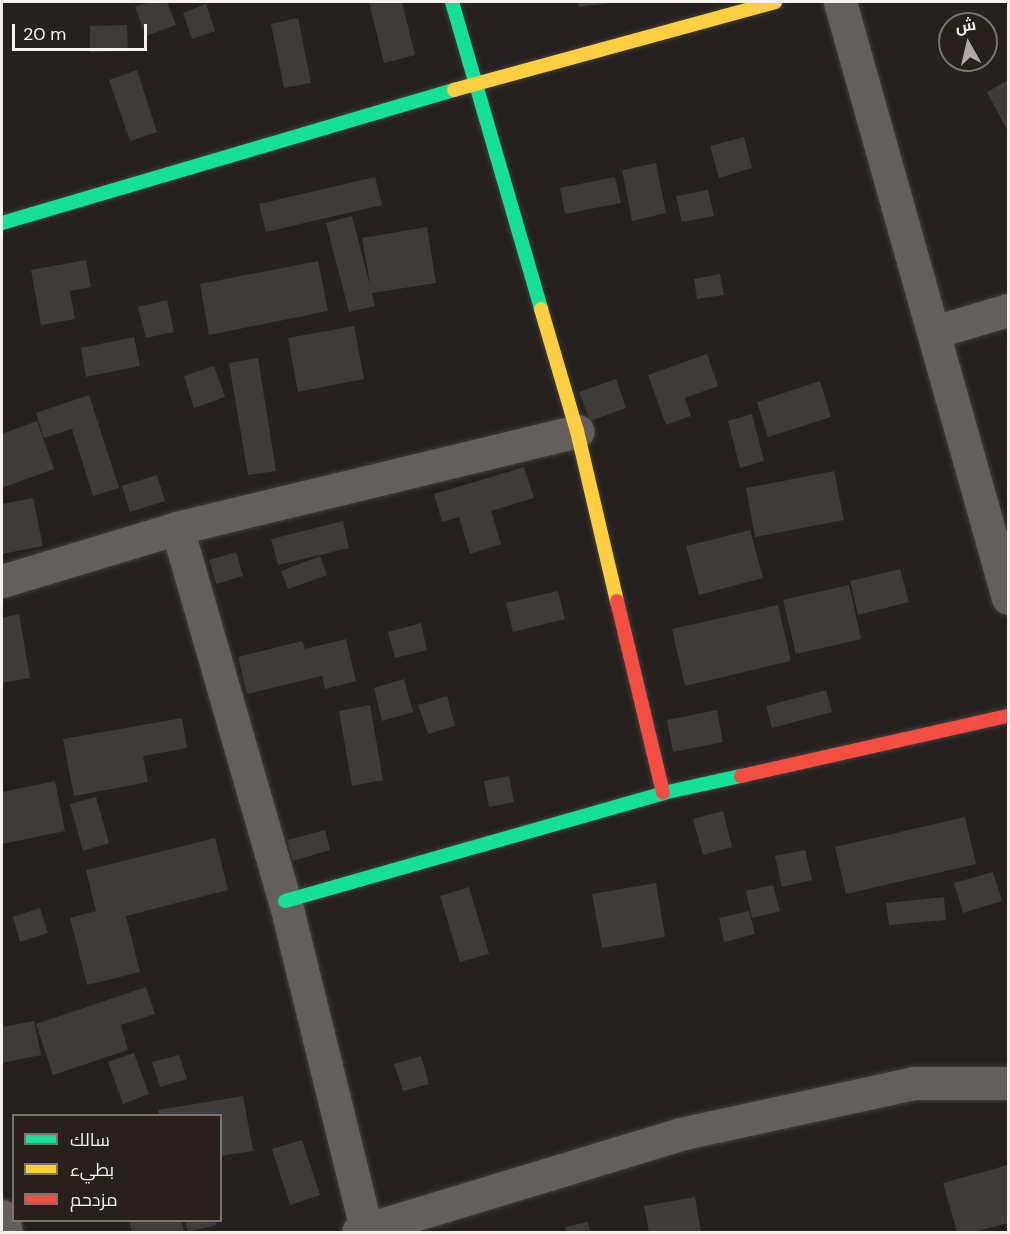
<!DOCTYPE html>
<meta charset="utf-8">
<style>
body{margin:0}
#map{position:relative;width:1010px;height:1234px;overflow:hidden;background:#26211f;font-family:"DM Sans",Cairo,sans-serif}
div>[style]{position:absolute}
.building>*{inset:0;background:#3f3b3a}
.roads{filter:drop-shadow(0 0 2px #413d3b) drop-shadow(0 0 2px #413d3b)}
.street>*{height:33px;margin:-16.5px;padding:0 16.5px;transform-origin:16.5px;border-radius:16.5px;background:#635f5e}
.fast>*{height:14px;margin:-7px;padding:0 7px;transform-origin:7px;border-radius:7px;background:#16e098}
.slow>*{height:14px;margin:-7px;padding:0 7px;transform-origin:7px;border-radius:7px;background:#ffcf43}
.jam>*{height:14px;margin:-7px;padding:0 7px;transform-origin:7px;border-radius:7px;background:#f24e42}
span{translate:-50% -50%;white-space:nowrap;text-align:center;line-height:1.15;-webkit-text-stroke:4.5px #29201c;paint-order:stroke}
.frame{position:absolute;inset:0;border:3px solid #f7f1ef;pointer-events:none}
.legend{position:absolute;left:12px;top:1114px;width:210px;height:108px;box-sizing:border-box;background:#29201c;border:2px solid #7b7470;margin:0;padding:8px 10px;list-style:none;font-size:18px;color:#f7f1ef}
.legend li{display:flex;align-items:center;gap:12px;height:30px}
.legend b{width:30px;border:2px solid #7b7470}
.north{position:absolute;left:938px;top:12px;width:60px;height:60px;box-sizing:border-box;background:#29201c;border:2px solid #7b7470;border-radius:50%;rotate:352deg;font-size:16px;font-weight:700;line-height:24px;text-align:center;color:#f7f1ef}
.north::after{content:'';display:block;margin:auto;width:21px;height:27px;background:#aea8a6;clip-path:polygon(50% 0,100% 100%,50% 72%,0 100%)}
.scale{position:absolute;left:12px;top:24px;width:135px;height:27px;box-sizing:border-box;border:3px solid #f7f1ef;border-top:0;padding-left:8px;font-size:18px;line-height:21px;white-space:nowrap;color:#f7f1ef;-webkit-text-stroke:4px #29201c;paint-order:stroke}
</style>
<div id="map">
<div class="building">
<i style="clip-path:polygon(150px 2px,167px 2px,176px 25px,146px 36px,135px 7px)"></i>
<i style="clip-path:polygon(369px 2px,402px 2px,415px 55px,384px 63px)"></i>
<i style="clip-path:polygon(578px 2px,610px 2px,610px 3px,579px 7px)"></i>
<i style="clip-path:polygon(206px 4px,215px 31px,192px 39px,183px 13px)"></i>
<i style="clip-path:polygon(298px 18px,311px 83px,284px 88px,271px 24px)"></i>
<i style="clip-path:polygon(127px 25px,128px 51px,90px 52px,90px 26px)"></i>
<i style="clip-path:polygon(137px 70px,157px 132px,130px 141px,109px 80px)"></i>
<i style="clip-path:polygon(1008px 80px,1008px 132px,987px 92px)"></i>
<i style="clip-path:polygon(744px 137px,752px 168px,719px 178px,710px 146px)"></i>
<i style="clip-path:polygon(656px 163px,666px 213px,632px 221px,622px 170px)"></i>
<i style="clip-path:polygon(375px 177px,382px 205px,266px 232px,259px 204px)"></i>
<i style="clip-path:polygon(615px 177px,621px 203px,565px 214px,560px 188px)"></i>
<i style="clip-path:polygon(708px 190px,714px 216px,682px 222px,676px 196px)"></i>
<i style="clip-path:polygon(352px 216px,371px 289px,362px 238px,427px 227px,436px 283px,372px 293px,375px 306px,349px 312px,326px 223px)"></i>
<i style="clip-path:polygon(86px 260px,91px 287px,70px 291px,75px 319px,41px 325px,31px 270px)"></i>
<i style="clip-path:polygon(318px 261px,328px 311px,209px 335px,200px 284px)"></i>
<i style="clip-path:polygon(720px 274px,724px 295px,697px 299px,694px 279px)"></i>
<i style="clip-path:polygon(167px 300px,174px 332px,146px 338px,138px 307px)"></i>
<i style="clip-path:polygon(354px 326px,364px 379px,298px 392px,288px 338px)"></i>
<i style="clip-path:polygon(134px 337px,140px 366px,86px 377px,81px 348px)"></i>
<i style="clip-path:polygon(707px 354px,718px 386px,685px 398px,691px 416px,666px 425px,648px 375px)"></i>
<i style="clip-path:polygon(258px 358px,276px 471px,248px 475px,229px 363px)"></i>
<i style="clip-path:polygon(214px 366px,225px 397px,194px 408px,184px 376px)"></i>
<i style="clip-path:polygon(616px 379px,626px 408px,590px 421px,579px 392px)"></i>
<i style="clip-path:polygon(820px 381px,831px 417px,768px 437px,757px 402px)"></i>
<i style="clip-path:polygon(89px 395px,119px 488px,93px 496px,72px 429px,44px 438px,36px 413px)"></i>
<i style="clip-path:polygon(752px 414px,764px 461px,740px 468px,728px 421px)"></i>
<i style="clip-path:polygon(37px 421px,54px 469px,2px 488px,2px 434px)"></i>
<i style="clip-path:polygon(524px 467px,534px 498px,491px 511px,501px 544px,470px 554px,459px 517px,442px 522px,434px 494px)"></i>
<i style="clip-path:polygon(834px 471px,844px 520px,755px 537px,746px 488px)"></i>
<i style="clip-path:polygon(157px 475px,165px 501px,130px 512px,122px 486px)"></i>
<i style="clip-path:polygon(33px 498px,43px 546px,2px 554px,2px 504px)"></i>
<i style="clip-path:polygon(343px 521px,349px 548px,278px 565px,271px 539px)"></i>
<i style="clip-path:polygon(750px 530px,763px 578px,699px 595px,686px 546px)"></i>
<i style="clip-path:polygon(236px 552px,243px 576px,216px 584px,209px 560px)"></i>
<i style="clip-path:polygon(320px 556px,327px 575px,288px 589px,281px 571px)"></i>
<i style="clip-path:polygon(900px 569px,909px 602px,858px 615px,850px 581px)"></i>
<i style="clip-path:polygon(849px 585px,861px 639px,796px 654px,783px 600px)"></i>
<i style="clip-path:polygon(558px 591px,565px 619px,513px 632px,506px 603px)"></i>
<i style="clip-path:polygon(778px 605px,791px 661px,685px 686px,672px 629px)"></i>
<i style="clip-path:polygon(19px 614px,30px 678px,2px 683px,2px 618px)"></i>
<i style="clip-path:polygon(421px 623px,427px 650px,395px 658px,388px 632px)"></i>
<i style="clip-path:polygon(346px 639px,356px 681px,325px 689px,322px 676px,247px 694px,238px 657px,302px 641px,305px 649px)"></i>
<i style="clip-path:polygon(404px 679px,413px 712px,382px 721px,374px 688px)"></i>
<i style="clip-path:polygon(826px 690px,832px 712px,772px 728px,766px 706px)"></i>
<i style="clip-path:polygon(447px 696px,455px 726px,428px 734px,418px 705px)"></i>
<i style="clip-path:polygon(370px 705px,383px 780px,352px 786px,339px 711px)"></i>
<i style="clip-path:polygon(717px 710px,723px 742px,673px 752px,667px 720px)"></i>
<i style="clip-path:polygon(182px 718px,187px 748px,143px 756px,148px 782px,74px 796px,63px 739px)"></i>
<i style="clip-path:polygon(509px 776px,514px 802px,489px 807px,484px 781px)"></i>
<i style="clip-path:polygon(55px 781px,65px 831px,2px 844px,2px 792px)"></i>
<i style="clip-path:polygon(96px 797px,109px 843px,83px 851px,70px 804px)"></i>
<i style="clip-path:polygon(723px 811px,732px 847px,703px 855px,693px 819px)"></i>
<i style="clip-path:polygon(965px 817px,976px 864px,846px 894px,835px 847px)"></i>
<i style="clip-path:polygon(325px 830px,330px 850px,293px 861px,287px 840px)"></i>
<i style="clip-path:polygon(215px 838px,228px 890px,126px 916px,140px 972px,87px 985px,70px 918px,96px 911px,86px 870px)"></i>
<i style="clip-path:polygon(805px 850px,812px 880px,782px 887px,775px 856px)"></i>
<i style="clip-path:polygon(993px 872px,1002px 901px,963px 913px,954px 883px)"></i>
<i style="clip-path:polygon(656px 883px,665px 937px,602px 948px,592px 894px)"></i>
<i style="clip-path:polygon(773px 885px,780px 911px,752px 918px,746px 891px)"></i>
<i style="clip-path:polygon(469px 887px,489px 954px,460px 962px,440px 896px)"></i>
<i style="clip-path:polygon(944px 897px,946px 920px,889px 925px,886px 903px)"></i>
<i style="clip-path:polygon(40px 908px,48px 933px,20px 942px,13px 917px)"></i>
<i style="clip-path:polygon(749px 911px,755px 934px,724px 942px,719px 918px)"></i>
<i style="clip-path:polygon(146px 987px,155px 1014px,121px 1025px,128px 1050px,53px 1075px,36px 1024px)"></i>
<i style="clip-path:polygon(34px 1021px,41px 1055px,2px 1063px,2px 1027px)"></i>
<i style="clip-path:polygon(134px 1053px,149px 1094px,123px 1104px,108px 1062px)"></i>
<i style="clip-path:polygon(179px 1055px,187px 1079px,160px 1087px,152px 1062px)"></i>
<i style="clip-path:polygon(421px 1056px,429px 1084px,403px 1091px,394px 1064px)"></i>
<i style="clip-path:polygon(243px 1096px,253px 1151px,220px 1156px,220px 1116px,159px 1116px,158px 1110px)"></i>
<i style="clip-path:polygon(302px 1140px,320px 1195px,290px 1205px,272px 1149px)"></i>
<i style="clip-path:polygon(1008px 1165px,1008px 1223px,974px 1232px,957px 1232px,943px 1183px)"></i>
<i style="clip-path:polygon(695px 1197px,701px 1232px,649px 1232px,644px 1206px)"></i>
<i style="clip-path:polygon(129px 1220px,181px 1220px,184px 1232px,132px 1232px)"></i>
<i style="clip-path:polygon(185px 1220px,215px 1220px,216px 1225px,188px 1232px)"></i>
<i style="clip-path:polygon(588px 1222px,590px 1232px,566px 1232px,565px 1227px)"></i>
</div>
<div class="roads">
<div class="street">
<i style="left:840px;top:2px;width:619px;rotate:74.26deg"></i>
<i style="left:934px;top:332px;width:77px;rotate:-16.6deg"></i>
<i style="left:177px;top:528px;width:388px;rotate:73.9deg"></i>
<i style="left:285px;top:901px;width:341px;rotate:76.1deg"></i>
<i style="left:2px;top:581px;width:183px;rotate:-16.8deg"></i>
<i style="left:177px;top:528px;width:412px;rotate:-13.6deg"></i>
<i style="left:2px;top:1216px;width:16px;rotate:76deg"></i>
<i style="left:358px;top:1232px;width:337px;rotate:-16.9deg"></i>
<i style="left:680px;top:1134px;width:239px;rotate:-12.3deg"></i>
<i style="left:914px;top:1083px;width:94px"></i>
</div>
<div class="fast">
<i style="left:452px;top:2px;width:320px;rotate:73.8deg"></i>
<i style="left:2px;top:223px;width:471px;rotate:-16.4deg"></i>
<i style="left:285px;top:901px;width:393px;rotate:-15.9deg"></i>
<i style="left:663px;top:793px;width:80px;rotate:-12.3deg"></i>
</div>
<div class="slow">
<i style="left:454px;top:90px;width:333px;rotate:-15.3deg"></i>
<i style="left:541px;top:309px;width:127px;rotate:73.6deg"></i>
<i style="left:577px;top:431px;width:175px;rotate:76.8deg"></i>
</div>
<div class="jam">
<i style="left:617px;top:601px;width:197px;rotate:76.5deg"></i>
<i style="left:741px;top:776px;width:274px;rotate:-12.7deg"></i>
</div>
</div>
<div class="frame"></div>
<ul class="legend">
<li><b style="height:8px;background:#16e098"></b>سالك</li>
<li><b style="height:8px;background:#ffcf43"></b>بطيء</li>
<li><b style="height:8px;background:#f24e42"></b>مزدحم</li>
</ul>
<div class="north">ش</div>
<div class="scale">20 m</div>
</div>
